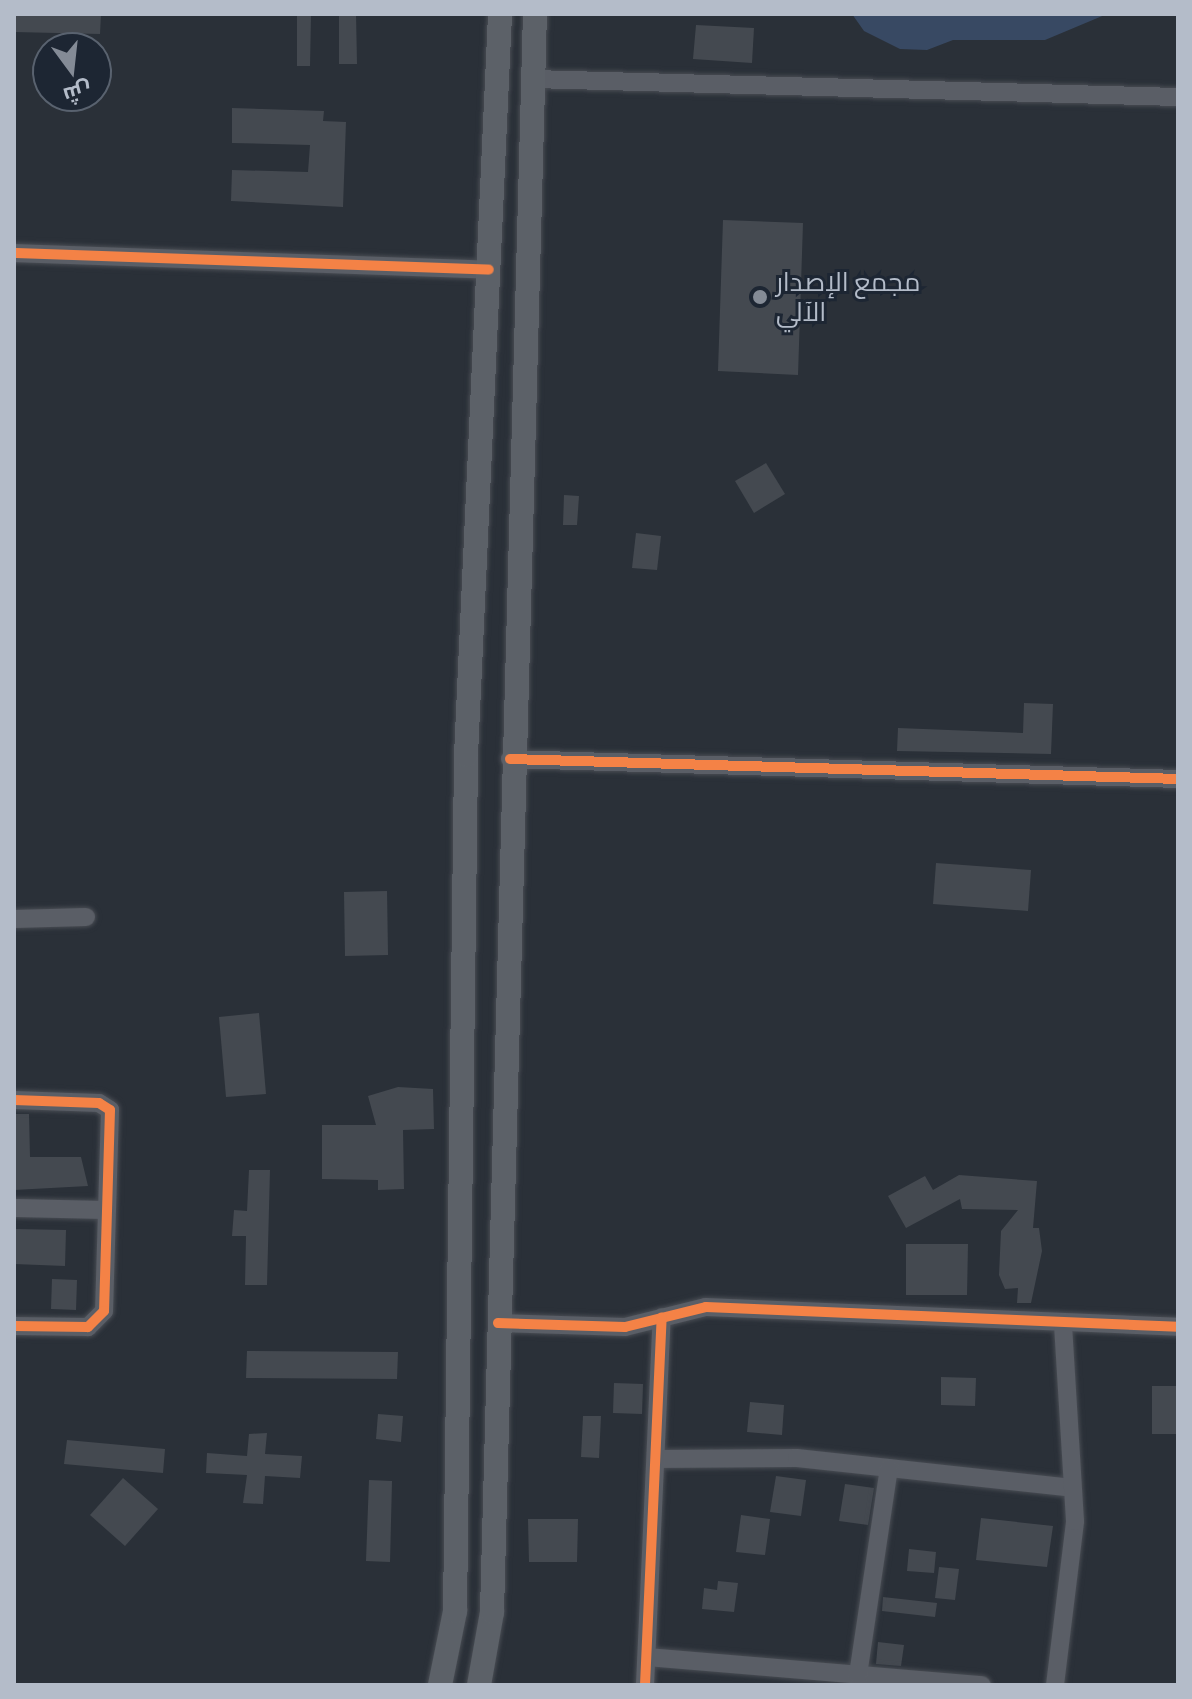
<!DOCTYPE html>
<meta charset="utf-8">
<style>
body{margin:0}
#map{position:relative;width:1192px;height:1699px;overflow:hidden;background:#2a3038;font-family:Manrope,Cairo,sans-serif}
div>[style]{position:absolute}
.water>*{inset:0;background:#384963}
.building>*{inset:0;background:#444950}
.roads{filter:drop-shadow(0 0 2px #484c53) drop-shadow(0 0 2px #484c53)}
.minor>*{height:18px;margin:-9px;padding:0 9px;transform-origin:9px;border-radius:9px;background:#5a5e66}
.major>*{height:24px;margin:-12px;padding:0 12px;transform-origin:12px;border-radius:12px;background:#5c6168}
.cycleway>*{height:10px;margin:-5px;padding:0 5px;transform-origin:5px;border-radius:5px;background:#f48246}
.dots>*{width:22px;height:22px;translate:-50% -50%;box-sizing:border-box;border:4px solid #1d2633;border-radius:50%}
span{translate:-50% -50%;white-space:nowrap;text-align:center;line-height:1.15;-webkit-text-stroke:6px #1d2633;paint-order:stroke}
.poi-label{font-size:26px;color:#b4bcc9}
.left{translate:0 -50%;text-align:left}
.frame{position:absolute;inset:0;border:16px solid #b4bcc9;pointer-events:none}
.north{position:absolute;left:32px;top:32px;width:80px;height:80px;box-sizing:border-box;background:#1d2633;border:2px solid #59626f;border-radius:50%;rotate:165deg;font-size:22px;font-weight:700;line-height:32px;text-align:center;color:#b4bcc9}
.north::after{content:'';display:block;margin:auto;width:28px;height:36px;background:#848b96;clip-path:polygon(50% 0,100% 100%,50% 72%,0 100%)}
</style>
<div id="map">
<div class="water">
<i style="clip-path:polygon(852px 14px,1107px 14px,1045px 40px,953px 40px,927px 50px,900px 49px,864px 31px)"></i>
</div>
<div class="building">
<i style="clip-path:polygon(14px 14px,101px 14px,100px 34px,14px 32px)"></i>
<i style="clip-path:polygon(297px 14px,311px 14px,310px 66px,297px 66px)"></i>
<i style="clip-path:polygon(339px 14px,356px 14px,357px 64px,339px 64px)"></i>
<i style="clip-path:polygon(696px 25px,754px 28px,752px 63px,693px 59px)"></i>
<i style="clip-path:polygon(232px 108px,324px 111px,323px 121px,346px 122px,343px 207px,231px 201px,232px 170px,308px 172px,310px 145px,232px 143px)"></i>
<i style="clip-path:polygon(723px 220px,803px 223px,798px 375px,718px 371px)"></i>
<i style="clip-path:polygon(766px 463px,785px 494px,754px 513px,735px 481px)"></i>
<i style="clip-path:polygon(564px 495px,579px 496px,577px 525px,563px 525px)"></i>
<i style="clip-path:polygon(636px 533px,661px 536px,657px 570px,632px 568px)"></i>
<i style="clip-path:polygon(1024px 703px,1053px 704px,1051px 754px,897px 751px,898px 728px,1023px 733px)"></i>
<i style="clip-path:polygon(936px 863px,1031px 870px,1028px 911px,933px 904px)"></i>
<i style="clip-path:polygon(387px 891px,388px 955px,345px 956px,344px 892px)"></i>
<i style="clip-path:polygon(259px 1013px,266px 1094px,226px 1097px,219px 1017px)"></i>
<i style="clip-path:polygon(398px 1087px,433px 1089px,434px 1129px,403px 1130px,404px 1189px,378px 1190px,378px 1180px,322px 1179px,322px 1125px,376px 1125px,368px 1096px)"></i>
<i style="clip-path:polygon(14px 1114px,29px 1114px,30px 1157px,81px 1157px,88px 1186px,14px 1190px)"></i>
<i style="clip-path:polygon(249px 1170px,270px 1170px,267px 1285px,245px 1285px,246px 1236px,232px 1236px,234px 1210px,247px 1211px)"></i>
<i style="clip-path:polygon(959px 1175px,1037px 1181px,1033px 1228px,1039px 1228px,1042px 1251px,1031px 1303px,1017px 1303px,1018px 1288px,1005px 1289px,999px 1275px,1001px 1231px,1018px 1210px,962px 1209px,960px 1199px,906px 1228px,888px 1196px,925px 1176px,933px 1190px)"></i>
<i style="clip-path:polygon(14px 1229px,66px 1230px,65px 1266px,14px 1264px)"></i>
<i style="clip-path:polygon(906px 1244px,968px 1244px,967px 1295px,906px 1295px)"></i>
<i style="clip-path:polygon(52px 1279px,77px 1280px,76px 1310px,51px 1309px)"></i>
<i style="clip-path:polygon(247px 1351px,398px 1352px,397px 1379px,246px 1378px)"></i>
<i style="clip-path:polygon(941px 1377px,976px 1378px,975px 1406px,941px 1405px)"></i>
<i style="clip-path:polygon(614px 1383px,643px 1384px,642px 1414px,613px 1413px)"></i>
<i style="clip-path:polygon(1152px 1386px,1178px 1386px,1178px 1434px,1152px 1434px)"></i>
<i style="clip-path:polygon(750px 1402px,784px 1405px,782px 1435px,747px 1432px)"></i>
<i style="clip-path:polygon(378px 1414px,403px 1416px,401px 1442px,376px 1439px)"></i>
<i style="clip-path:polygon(583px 1416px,601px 1416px,599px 1458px,581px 1457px)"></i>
<i style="clip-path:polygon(267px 1433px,265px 1454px,302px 1456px,300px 1478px,265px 1476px,263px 1504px,243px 1503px,247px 1475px,206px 1473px,207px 1453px,247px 1456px,249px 1434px)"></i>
<i style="clip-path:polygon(67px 1440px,165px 1449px,163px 1473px,64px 1464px)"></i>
<i style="clip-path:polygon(776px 1476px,806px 1480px,801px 1516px,770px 1512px)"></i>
<i style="clip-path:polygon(123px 1478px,158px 1509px,125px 1546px,90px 1515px)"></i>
<i style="clip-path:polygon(369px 1480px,392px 1481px,390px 1562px,366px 1561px)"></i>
<i style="clip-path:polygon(845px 1484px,874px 1488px,868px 1525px,839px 1521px)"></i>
<i style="clip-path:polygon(741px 1515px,770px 1519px,765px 1555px,736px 1552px)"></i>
<i style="clip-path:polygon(981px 1518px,1053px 1526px,1047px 1567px,976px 1560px)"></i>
<i style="clip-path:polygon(528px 1519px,578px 1519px,577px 1562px,529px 1562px)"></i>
<i style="clip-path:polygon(909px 1549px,936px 1552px,934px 1573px,907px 1571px)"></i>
<i style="clip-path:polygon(939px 1567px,959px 1569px,955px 1600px,935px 1598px)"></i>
<i style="clip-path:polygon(718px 1581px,738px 1583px,734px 1612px,702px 1609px,704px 1588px,717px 1590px)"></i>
<i style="clip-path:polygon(883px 1597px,937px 1603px,935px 1617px,882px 1611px)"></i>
<i style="clip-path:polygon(878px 1642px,904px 1645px,901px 1666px,876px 1664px)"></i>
</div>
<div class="roads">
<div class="minor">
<i style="left:533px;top:79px;width:645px;rotate:1.6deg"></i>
<i style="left:14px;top:253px;width:475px;rotate:2deg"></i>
<i style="left:510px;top:759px;width:668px;rotate:1.71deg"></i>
<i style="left:14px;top:919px;width:72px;rotate:-1.6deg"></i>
<i style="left:14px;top:1100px;width:85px;rotate:2deg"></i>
<i style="left:99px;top:1103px;width:13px;rotate:32deg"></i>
<i style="left:110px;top:1110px;width:201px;rotate:91.7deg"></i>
<i style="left:104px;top:1311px;width:23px;rotate:135deg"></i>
<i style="left:88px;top:1327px;width:74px;rotate:-179.2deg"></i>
<i style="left:14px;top:1208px;width:93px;rotate:1.2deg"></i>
<i style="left:498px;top:1323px;width:127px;rotate:1.8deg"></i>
<i style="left:625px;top:1327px;width:83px;rotate:-13.9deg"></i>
<i style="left:706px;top:1307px;width:472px;rotate:2.4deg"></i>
<i style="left:656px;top:1459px;width:141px;rotate:-0.4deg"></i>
<i style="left:797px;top:1458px;width:277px;rotate:6.2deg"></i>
<i style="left:647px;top:1657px;width:336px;rotate:4.8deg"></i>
<i style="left:858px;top:1675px;width:209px;rotate:-81.5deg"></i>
<i style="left:645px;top:1685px;width:368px;rotate:-87.4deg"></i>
<i style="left:1055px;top:1685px;width:165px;rotate:-83deg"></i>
<i style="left:1075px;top:1521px;width:199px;rotate:-93.5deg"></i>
</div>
<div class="major">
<i style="left:440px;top:1685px;width:76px;rotate:-78.5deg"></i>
<i style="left:455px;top:1611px;width:856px;rotate:-89.26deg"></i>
<i style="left:466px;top:755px;width:742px;rotate:-87.37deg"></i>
<i style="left:479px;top:1685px;width:74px;rotate:-79.9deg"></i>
<i style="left:492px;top:1612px;width:1599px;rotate:-88.46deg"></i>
</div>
</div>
<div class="cycleway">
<i style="left:14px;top:253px;width:475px;rotate:2deg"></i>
<i style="left:510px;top:759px;width:668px;rotate:1.71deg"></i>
<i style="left:14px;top:1100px;width:85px;rotate:2deg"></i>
<i style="left:99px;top:1103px;width:13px;rotate:32deg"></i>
<i style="left:110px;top:1110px;width:201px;rotate:91.7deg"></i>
<i style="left:104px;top:1311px;width:23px;rotate:135deg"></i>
<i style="left:88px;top:1327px;width:74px;rotate:-179.2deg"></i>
<i style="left:498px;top:1323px;width:127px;rotate:1.8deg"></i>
<i style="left:625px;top:1327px;width:83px;rotate:-13.9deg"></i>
<i style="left:706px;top:1307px;width:472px;rotate:2.4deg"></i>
<i style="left:645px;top:1685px;width:368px;rotate:-87.4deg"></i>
</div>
<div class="dots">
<i style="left:760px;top:297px;background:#848b96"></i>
</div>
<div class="poi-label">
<span class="left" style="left:776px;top:297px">مجمع الإصدار<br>الآلي</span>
</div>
<div class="frame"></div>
<div class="north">ش</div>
</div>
